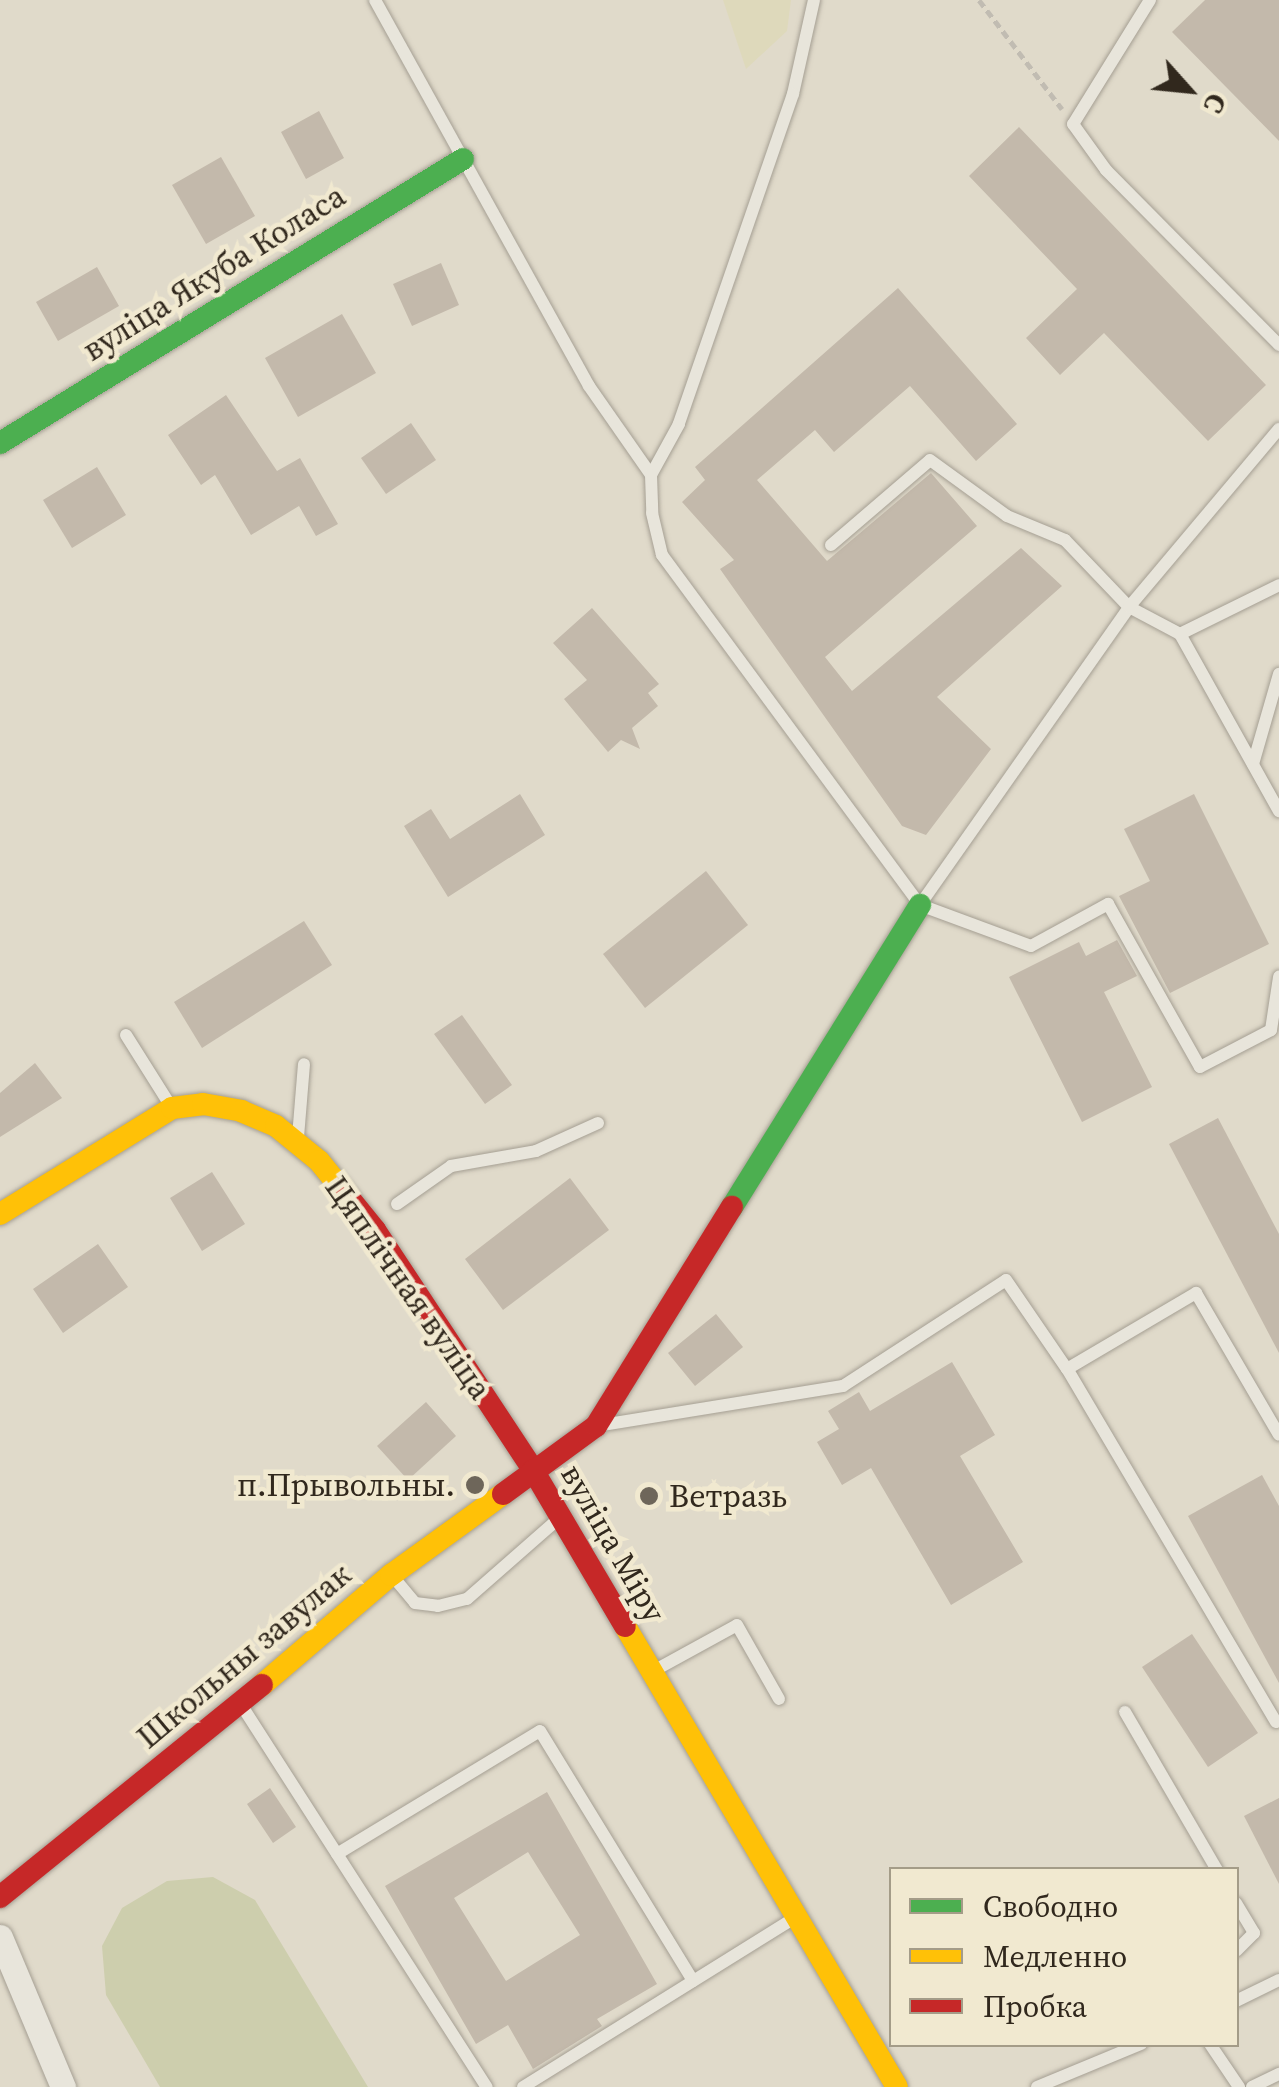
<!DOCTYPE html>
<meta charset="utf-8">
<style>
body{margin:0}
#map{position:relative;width:1279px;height:2087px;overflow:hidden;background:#e0daca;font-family:"Source Serif 4",serif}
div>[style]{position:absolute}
.farmland>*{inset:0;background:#ded9bb}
.green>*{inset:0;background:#cdcead}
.building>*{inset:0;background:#c3b9ab}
.path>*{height:5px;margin-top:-2.5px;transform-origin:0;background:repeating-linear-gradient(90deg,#c1bcb2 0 8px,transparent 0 13px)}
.roads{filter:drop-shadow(0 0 2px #a59f93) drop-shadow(0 0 2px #a59f93)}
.lane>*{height:12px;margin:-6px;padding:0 6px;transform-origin:6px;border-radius:6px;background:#e8e5db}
.street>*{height:25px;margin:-12.5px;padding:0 12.5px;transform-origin:12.5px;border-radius:12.5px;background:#e8e5db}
.fast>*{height:22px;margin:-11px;padding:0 11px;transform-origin:11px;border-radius:11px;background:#4caf50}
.slow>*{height:22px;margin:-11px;padding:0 11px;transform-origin:11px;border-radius:11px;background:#ffc107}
.jam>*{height:22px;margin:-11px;padding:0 11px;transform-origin:11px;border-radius:11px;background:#c62828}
.dots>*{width:28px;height:28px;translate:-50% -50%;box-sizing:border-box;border:5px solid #f1e9d0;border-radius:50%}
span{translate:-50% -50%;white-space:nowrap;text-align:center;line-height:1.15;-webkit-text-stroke:9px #f1e9d0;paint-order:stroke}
.street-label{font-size:32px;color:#31281d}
.poi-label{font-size:32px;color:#31281d}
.right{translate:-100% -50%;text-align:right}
.left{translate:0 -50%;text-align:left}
.legend{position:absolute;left:889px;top:1867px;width:350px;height:180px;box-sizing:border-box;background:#f1e9d0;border:2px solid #a49c88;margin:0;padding:12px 18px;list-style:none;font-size:30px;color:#31281d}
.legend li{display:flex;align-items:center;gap:20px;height:50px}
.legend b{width:50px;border:2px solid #a49c88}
.north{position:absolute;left:1139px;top:40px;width:100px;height:100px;-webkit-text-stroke:8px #f1e9d0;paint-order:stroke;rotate:117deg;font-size:28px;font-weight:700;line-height:40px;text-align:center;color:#31281d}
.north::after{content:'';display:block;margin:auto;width:35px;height:45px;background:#31281d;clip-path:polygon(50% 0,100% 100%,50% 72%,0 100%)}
</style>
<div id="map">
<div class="farmland">
<i style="clip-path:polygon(723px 0,791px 0,787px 31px,746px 69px)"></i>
</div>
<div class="green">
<i style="clip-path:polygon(213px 1877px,255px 1900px,368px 2087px,160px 2087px,106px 1995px,102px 1946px,122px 1908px,167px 1881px)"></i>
</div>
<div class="building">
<i style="clip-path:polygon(1205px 0,1279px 0,1279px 141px,1172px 32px)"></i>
<i style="clip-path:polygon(319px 111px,344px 158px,306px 179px,281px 132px)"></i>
<i style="clip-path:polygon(1019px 127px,1266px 385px,1208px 441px,1104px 333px,1060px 375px,1026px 338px,1077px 289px,969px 176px)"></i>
<i style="clip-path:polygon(221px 157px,255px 216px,206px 244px,172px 185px)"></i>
<i style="clip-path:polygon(441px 263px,459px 305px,412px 326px,393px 284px)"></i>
<i style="clip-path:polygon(97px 267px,119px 306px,58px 341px,36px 302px)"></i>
<i style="clip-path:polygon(898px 288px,1017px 424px,976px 461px,910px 386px,834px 452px,815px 430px,757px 480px,827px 561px,931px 473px,977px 526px,825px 657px,852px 691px,1021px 548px,1062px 586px,937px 697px,991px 749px,926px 835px,902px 826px,720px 569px,734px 560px,682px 502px,705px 480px,695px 467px)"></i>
<i style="clip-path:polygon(342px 314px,376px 373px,298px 417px,265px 358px)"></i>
<i style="clip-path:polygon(226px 395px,277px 471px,300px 458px,338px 524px,316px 536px,299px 506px,251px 535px,215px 475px,201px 485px,168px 435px)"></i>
<i style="clip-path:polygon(411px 423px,436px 460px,386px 494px,361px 458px)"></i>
<i style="clip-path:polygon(97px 467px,126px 515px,72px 548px,43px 500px)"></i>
<i style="clip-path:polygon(592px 608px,659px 684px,648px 693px,658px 706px,632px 728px,640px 749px,621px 740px,608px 752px,564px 699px,587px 680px,553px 643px)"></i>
<i style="clip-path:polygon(520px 794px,545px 835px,448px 897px,404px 826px,431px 809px,450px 839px)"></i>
<i style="clip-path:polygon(1194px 794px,1269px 944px,1170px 993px,1119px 896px,1150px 881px,1124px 829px)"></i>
<i style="clip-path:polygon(706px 871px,748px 925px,645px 1008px,603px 954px)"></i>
<i style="clip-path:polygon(304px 921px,332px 965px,202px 1048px,174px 1002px)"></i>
<i style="clip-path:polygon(1117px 940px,1137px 976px,1104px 992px,1152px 1087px,1082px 1122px,1009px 977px,1079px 942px,1086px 956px)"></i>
<i style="clip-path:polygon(462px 1015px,512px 1085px,485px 1104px,434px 1034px)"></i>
<i style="clip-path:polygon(35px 1063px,62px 1098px,0 1137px,0 1093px)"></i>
<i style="clip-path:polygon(1218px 1118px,1279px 1234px,1279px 1353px,1169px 1144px)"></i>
<i style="clip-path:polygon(212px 1172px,245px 1224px,202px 1251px,170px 1198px)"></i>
<i style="clip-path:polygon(570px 1178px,609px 1230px,503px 1310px,465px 1259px)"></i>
<i style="clip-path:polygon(98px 1244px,128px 1287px,63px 1333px,33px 1289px)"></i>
<i style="clip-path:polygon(716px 1314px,743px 1347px,695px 1386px,668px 1353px)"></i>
<i style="clip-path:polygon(952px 1362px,995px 1435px,960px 1456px,1023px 1562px,951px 1605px,871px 1468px,842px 1485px,817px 1442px,839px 1429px,828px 1411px,859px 1392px,870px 1411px)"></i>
<i style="clip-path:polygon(426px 1402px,456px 1436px,408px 1480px,377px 1446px)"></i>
<i style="clip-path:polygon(1262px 1475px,1279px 1506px,1279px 1683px,1188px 1516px)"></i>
<i style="clip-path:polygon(1192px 1634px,1258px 1733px,1208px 1767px,1142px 1667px)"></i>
<i style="clip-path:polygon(270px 1788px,296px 1827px,273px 1843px,247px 1804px)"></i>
<i style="clip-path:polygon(evenodd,547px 1792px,657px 1984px,597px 2019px,602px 2026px,533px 2069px,508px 2025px,476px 2044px,385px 1886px,547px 1792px,528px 1852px,580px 1935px,506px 1981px,454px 1898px,528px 1852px)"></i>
<i style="clip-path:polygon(1279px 1798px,1279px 1884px,1244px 1816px)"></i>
</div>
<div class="path">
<i style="left:979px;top:0;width:137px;rotate:52.7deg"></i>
</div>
<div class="roads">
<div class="lane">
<i style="left:375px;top:0;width:441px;rotate:61deg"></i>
<i style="left:589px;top:386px;width:108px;rotate:55.1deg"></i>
<i style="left:814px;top:0;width:96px;rotate:102.6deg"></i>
<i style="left:793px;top:94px;width:349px;rotate:109.1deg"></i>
<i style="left:679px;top:424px;width:58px;rotate:118.8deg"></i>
<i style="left:651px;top:475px;width:38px;rotate:88deg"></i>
<i style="left:652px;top:513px;width:43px;rotate:76.6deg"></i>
<i style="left:662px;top:555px;width:435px;rotate:53.6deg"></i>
<i style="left:920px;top:905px;width:118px;rotate:20.3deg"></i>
<i style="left:1031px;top:946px;width:88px;rotate:-28.6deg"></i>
<i style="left:1108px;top:904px;width:187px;rotate:60.6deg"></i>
<i style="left:1200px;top:1067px;width:80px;rotate:-27.5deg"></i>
<i style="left:1271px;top:1030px;width:54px;rotate:-81.4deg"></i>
<i style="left:1150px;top:0;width:146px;rotate:121.8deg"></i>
<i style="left:1073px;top:124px;width:57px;rotate:54.3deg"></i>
<i style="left:1106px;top:170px;width:246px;rotate:45.3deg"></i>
<i style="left:831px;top:545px;width:130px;rotate:-40.6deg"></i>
<i style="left:930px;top:460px;width:95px;rotate:36deg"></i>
<i style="left:1007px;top:516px;width:63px;rotate:22.5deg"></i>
<i style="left:1065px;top:540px;width:93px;rotate:46.3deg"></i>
<i style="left:1129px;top:607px;width:58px;rotate:27.9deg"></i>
<i style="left:1180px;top:634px;width:110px;rotate:-26.3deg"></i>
<i style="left:1180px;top:634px;width:203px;rotate:60.8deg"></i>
<i style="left:1253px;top:764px;width:94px;rotate:-73.9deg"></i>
<i style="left:922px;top:902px;width:360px;rotate:-54.9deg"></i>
<i style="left:1129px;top:607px;width:233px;rotate:-49.9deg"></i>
<i style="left:126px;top:1035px;width:83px;rotate:57.8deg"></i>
<i style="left:298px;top:1137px;width:73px;rotate:-85.3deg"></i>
<i style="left:397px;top:1204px;width:66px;rotate:-35.1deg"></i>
<i style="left:451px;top:1166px;width:86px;rotate:-10deg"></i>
<i style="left:536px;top:1151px;width:68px;rotate:-24.3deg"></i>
<i style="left:608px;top:1424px;width:238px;rotate:-9.2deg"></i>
<i style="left:843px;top:1386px;width:194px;rotate:-33deg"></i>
<i style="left:1006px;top:1280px;width:108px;rotate:55.6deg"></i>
<i style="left:395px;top:1579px;width:31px;rotate:50deg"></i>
<i style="left:415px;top:1603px;width:23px;rotate:7deg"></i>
<i style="left:438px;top:1606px;width:30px;rotate:-14deg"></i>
<i style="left:467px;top:1599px;width:121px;rotate:-41.3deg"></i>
<i style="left:657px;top:1669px;width:91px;rotate:-28.8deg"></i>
<i style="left:737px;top:1625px;width:85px;rotate:60.4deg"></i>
<i style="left:242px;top:1706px;width:453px;rotate:57.3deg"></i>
<i style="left:1125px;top:1712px;width:183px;rotate:59.8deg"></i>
<i style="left:1276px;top:1722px;width:410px;rotate:-120.6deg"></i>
<i style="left:1067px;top:1369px;width:150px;rotate:-30.5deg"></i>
<i style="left:1196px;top:1293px;width:164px;rotate:59.7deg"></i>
<i style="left:337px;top:1854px;width:237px;rotate:-31.2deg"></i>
<i style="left:540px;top:1731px;width:293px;rotate:58.5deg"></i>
<i style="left:1236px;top:1903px;width:35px;rotate:59deg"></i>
<i style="left:1254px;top:1933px;width:25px;rotate:135deg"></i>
<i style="left:1236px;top:2001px;width:48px;rotate:-26deg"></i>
<i style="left:1210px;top:2044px;width:52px;rotate:56deg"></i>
<i style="left:523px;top:2087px;width:318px;rotate:-31.9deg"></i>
<i style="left:1037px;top:2087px;width:113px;rotate:-22.5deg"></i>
<i style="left:1252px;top:2087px;width:30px;rotate:-26deg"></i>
</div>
<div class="street">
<i style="left:0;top:1937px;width:163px;rotate:67.2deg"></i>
</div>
<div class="fast">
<i style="left:0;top:443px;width:543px;rotate:-31.52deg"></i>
<i style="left:732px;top:1207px;width:356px;rotate:-58.1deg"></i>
</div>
<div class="slow">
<i style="left:0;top:1214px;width:202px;rotate:-31.6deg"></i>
<i style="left:172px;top:1108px;width:31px;rotate:-7deg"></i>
<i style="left:203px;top:1104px;width:39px;rotate:10deg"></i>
<i style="left:241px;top:1111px;width:38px;rotate:23deg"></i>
<i style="left:276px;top:1126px;width:55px;rotate:39.1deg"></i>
<i style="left:319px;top:1161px;width:35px;rotate:51deg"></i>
<i style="left:625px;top:1626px;width:535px;rotate:59.46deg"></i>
<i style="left:262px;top:1685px;width:170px;rotate:-40.5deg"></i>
<i style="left:391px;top:1575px;width:138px;rotate:-35.9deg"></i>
</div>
<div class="jam">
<i style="left:341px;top:1188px;width:54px;rotate:51deg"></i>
<i style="left:375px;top:1230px;width:287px;rotate:56.6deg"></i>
<i style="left:533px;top:1470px;width:181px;rotate:59.5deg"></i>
<i style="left:503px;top:1494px;width:115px;rotate:-36.2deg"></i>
<i style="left:596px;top:1426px;width:258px;rotate:-58.2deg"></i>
<i style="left:0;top:1897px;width:337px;rotate:-39deg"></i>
</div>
</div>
<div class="dots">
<i style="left:475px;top:1485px;background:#6e665a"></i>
<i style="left:649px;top:1496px;background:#6e665a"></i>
</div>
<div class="street-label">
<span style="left:214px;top:273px;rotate:-32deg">вуліца Якуба Коласа</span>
<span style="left:408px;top:1288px;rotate:55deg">Цяплічная вуліца</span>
<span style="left:613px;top:1543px;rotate:60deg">вуліца Міру</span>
<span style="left:244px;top:1656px;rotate:-40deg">Школьны завулак</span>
</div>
<div class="poi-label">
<span class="right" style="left:455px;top:1485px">п.Прывольны.</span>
<span class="left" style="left:669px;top:1496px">Ветразь</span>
</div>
<ul class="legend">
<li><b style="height:12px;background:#4caf50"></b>Свободно</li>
<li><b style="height:12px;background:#ffc107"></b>Медленно</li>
<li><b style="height:12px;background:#c62828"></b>Пробка</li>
</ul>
<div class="north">С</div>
</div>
